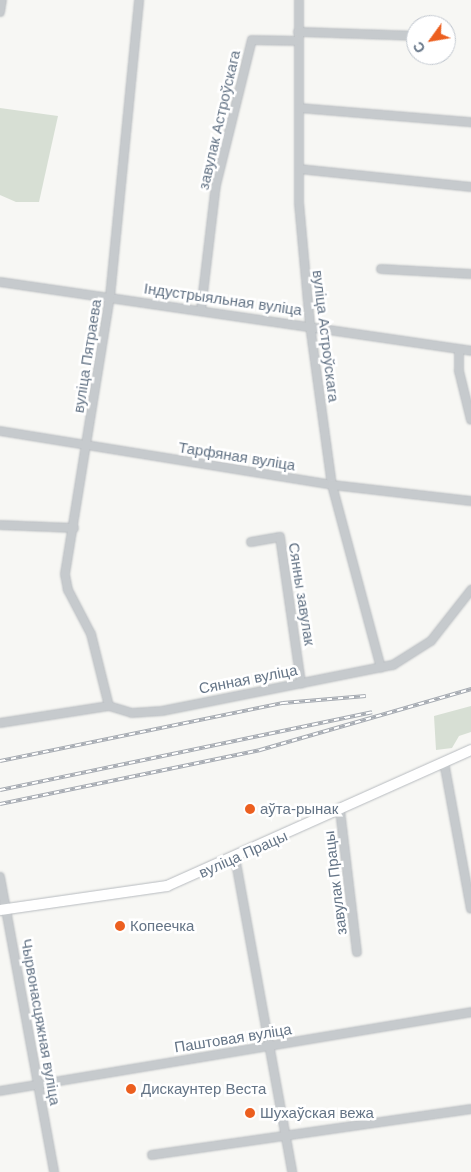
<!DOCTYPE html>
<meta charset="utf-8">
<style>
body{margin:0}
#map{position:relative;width:471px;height:1172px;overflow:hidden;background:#f7f7f4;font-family:Arial,sans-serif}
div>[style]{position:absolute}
.green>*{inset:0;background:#d7dfd4}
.roads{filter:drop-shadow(0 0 1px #b7bbbf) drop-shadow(0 0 1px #b7bbbf)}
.minor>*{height:8px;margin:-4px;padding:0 4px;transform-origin:4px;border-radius:4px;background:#c6cacd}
.major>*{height:10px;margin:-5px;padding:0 5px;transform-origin:5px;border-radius:5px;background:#fff}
.rail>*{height:4px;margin-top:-2px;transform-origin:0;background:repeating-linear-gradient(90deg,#fff 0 5.5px,#a6abb2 0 11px);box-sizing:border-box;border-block:1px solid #a6abb2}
.dots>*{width:14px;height:14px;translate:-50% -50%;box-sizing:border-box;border:2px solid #fff;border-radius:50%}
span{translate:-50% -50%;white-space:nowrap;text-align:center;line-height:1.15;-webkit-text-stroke:5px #fff;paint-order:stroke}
.street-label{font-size:15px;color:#647486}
.poi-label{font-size:15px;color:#647486}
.left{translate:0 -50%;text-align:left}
.north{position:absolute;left:406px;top:15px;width:50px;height:50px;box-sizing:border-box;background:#fff;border:1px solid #c1c7cf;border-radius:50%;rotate:238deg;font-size:14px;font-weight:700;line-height:20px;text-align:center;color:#647486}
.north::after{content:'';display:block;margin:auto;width:18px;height:22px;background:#ec5f1f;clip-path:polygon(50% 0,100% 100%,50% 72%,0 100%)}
</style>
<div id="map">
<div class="green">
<i style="clip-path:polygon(0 108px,58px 116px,39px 202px,16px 202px,0 195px)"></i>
<i style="clip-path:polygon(471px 706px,471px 732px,459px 736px,452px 748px,436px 750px,434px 716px)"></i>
</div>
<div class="roads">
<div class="minor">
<i style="left:299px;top:0;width:203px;rotate:90deg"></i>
<i style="left:299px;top:203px;width:122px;rotate:84.8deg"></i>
<i style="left:310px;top:325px;width:162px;rotate:82.2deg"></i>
<i style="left:332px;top:485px;width:189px;rotate:75deg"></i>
<i style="left:0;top:12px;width:12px;rotate:-81deg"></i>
<i style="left:298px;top:32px;width:118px;rotate:1.9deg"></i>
<i style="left:299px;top:108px;width:173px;rotate:4.7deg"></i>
<i style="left:299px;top:169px;width:173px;rotate:6deg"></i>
<i style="left:381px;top:269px;width:90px;rotate:3.2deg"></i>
<i style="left:0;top:282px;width:476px;rotate:8.3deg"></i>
<i style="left:201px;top:310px;width:126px;rotate:-83.2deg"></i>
<i style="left:216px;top:185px;width:149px;rotate:-76.1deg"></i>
<i style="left:252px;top:40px;width:45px;rotate:1.3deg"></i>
<i style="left:459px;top:349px;width:22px;rotate:90deg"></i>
<i style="left:459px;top:371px;width:50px;rotate:76.2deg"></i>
<i style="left:0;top:431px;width:336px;rotate:9.2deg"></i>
<i style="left:332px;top:485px;width:140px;rotate:6.6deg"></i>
<i style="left:0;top:525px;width:74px;rotate:2.3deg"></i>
<i style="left:251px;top:542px;width:29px;rotate:-10deg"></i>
<i style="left:280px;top:537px;width:148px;rotate:81.8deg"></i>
<i style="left:109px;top:706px;width:74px;rotate:-104deg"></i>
<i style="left:91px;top:634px;width:50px;rotate:-117.6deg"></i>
<i style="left:68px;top:590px;width:16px;rotate:-101deg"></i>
<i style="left:65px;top:574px;width:281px;rotate:-80.8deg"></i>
<i style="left:110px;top:297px;width:298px;rotate:-84.4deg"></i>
<i style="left:0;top:723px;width:110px;rotate:-8.9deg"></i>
<i style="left:109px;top:706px;width:24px;rotate:17deg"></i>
<i style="left:132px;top:713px;width:30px;rotate:-4deg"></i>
<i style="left:162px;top:711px;width:236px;rotate:-11.3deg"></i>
<i style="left:393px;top:665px;width:45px;rotate:-32.3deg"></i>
<i style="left:431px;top:641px;width:65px;rotate:-51.9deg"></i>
<i style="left:444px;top:762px;width:149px;rotate:79.6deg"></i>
<i style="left:340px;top:810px;width:143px;rotate:83.2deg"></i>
<i style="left:235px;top:857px;width:320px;rotate:79.7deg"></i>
<i style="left:0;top:877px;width:300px;rotate:79.6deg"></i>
<i style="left:0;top:1091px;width:478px;rotate:-9.5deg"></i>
<i style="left:152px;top:1155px;width:322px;rotate:-8.2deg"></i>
</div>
<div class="major">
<i style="left:0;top:910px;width:169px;rotate:-8.2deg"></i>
<i style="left:167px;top:886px;width:333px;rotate:-24.1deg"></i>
</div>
</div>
<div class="rail">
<i style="left:0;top:761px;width:289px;rotate:-11.6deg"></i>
<i style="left:283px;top:703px;width:83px;rotate:-4.8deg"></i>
<i style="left:0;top:790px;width:380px;rotate:-11.8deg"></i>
<i style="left:0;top:804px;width:266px;rotate:-11.7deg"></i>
<i style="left:260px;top:750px;width:220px;rotate:-16.1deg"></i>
</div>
<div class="dots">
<i style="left:250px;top:809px;background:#ec5f1f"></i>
<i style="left:120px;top:926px;background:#ec5f1f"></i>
<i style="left:131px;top:1089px;background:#ec5f1f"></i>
<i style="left:250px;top:1113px;background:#ec5f1f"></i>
</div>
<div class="street-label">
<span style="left:219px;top:120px;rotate:-77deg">завулак Астроўскага</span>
<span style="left:223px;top:299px;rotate:8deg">Індустрыяльная вуліца</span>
<span style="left:326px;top:336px;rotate:83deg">вуліца Астроўскага</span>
<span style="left:87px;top:356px;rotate:-81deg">вуліца Пятраева</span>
<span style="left:237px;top:456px;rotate:9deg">Тарфяная вуліца</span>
<span style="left:302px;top:594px;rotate:81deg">Сянны завулак</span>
<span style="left:248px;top:679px;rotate:-11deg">Сянная вуліца</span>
<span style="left:243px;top:854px;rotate:-24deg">вуліца Працы</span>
<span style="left:335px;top:883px;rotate:-97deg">завулак Працы</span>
<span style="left:41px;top:1022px;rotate:80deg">Чырвонасцяжная вуліца</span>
<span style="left:233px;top:1038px;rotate:-9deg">Паштовая вуліца</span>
</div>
<div class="poi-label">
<span class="left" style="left:260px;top:809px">аўта-рынак</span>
<span class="left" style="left:130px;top:926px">Копеечка</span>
<span class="left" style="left:141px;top:1089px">Дискаунтер Веста</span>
<span class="left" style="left:260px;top:1113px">Шухаўская вежа</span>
</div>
<div class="north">С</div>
</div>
